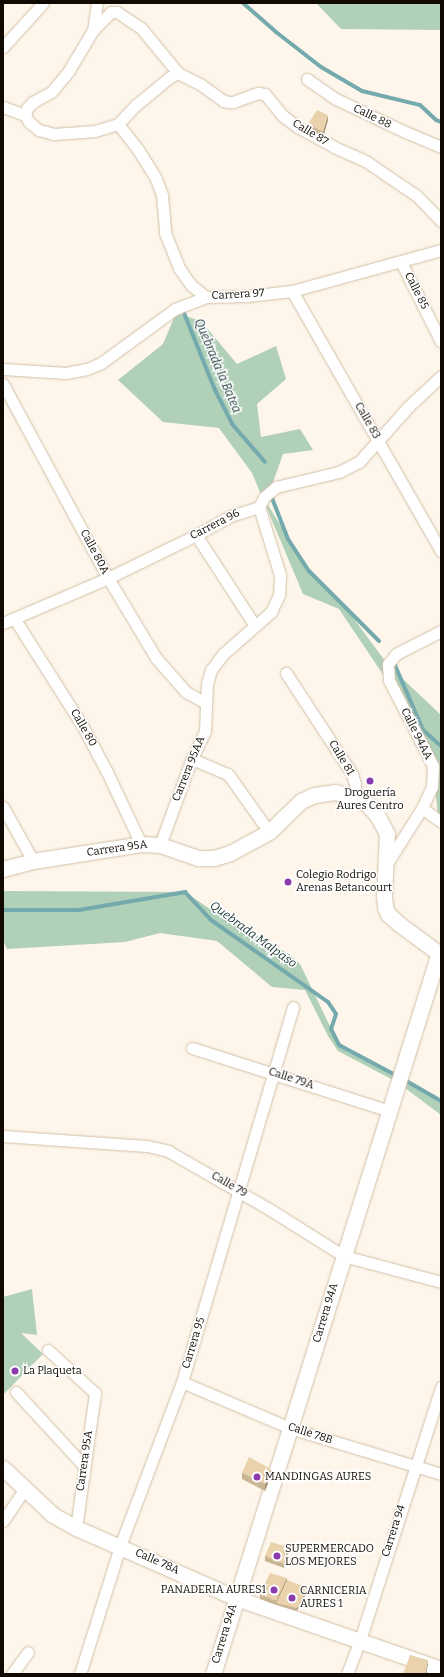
<!DOCTYPE html>
<meta charset="utf-8">
<style>
body{margin:0}
#map{position:relative;width:444px;height:1677px;overflow:hidden;background:#fef6eb;font-family:Bitter,serif}
div>[style]{position:absolute}
.green>*{inset:0;background:#b0d0b8}
.stream>*{height:4px;margin:-2px;padding:0 2px;transform-origin:2px;border-radius:2px;background:#74aaad}
.roads{filter:drop-shadow(0 0 1px #d2bfa5) drop-shadow(0 0 1px #d2bfa5)}
.street>*{height:11px;margin:-5.5px;padding:0 5.5px;transform-origin:5.5px;border-radius:5.5px;background:#fff}
.secondary>*{height:15px;margin:-7.5px;padding:0 7.5px;transform-origin:7.5px;border-radius:7.5px;background:#fff}
.wall>*{inset:0;background:#c8b594}
.shaded-wall>*{inset:0;background:#a39378}
.building>*{inset:0;background:#e9d2ac}
.dots>*{width:11px;height:11px;translate:-50% -50%;box-sizing:border-box;border:2px solid #fff;border-radius:50%}
span{translate:-50% -50%;white-space:nowrap;text-align:center;line-height:1.15;-webkit-text-stroke:3px #fff;paint-order:stroke}
.street-label{font-size:11px;color:#100a03}
.poi-label{font-size:11px;color:#100a03}
.left{translate:0 -50%;text-align:left}
.right{translate:-100% -50%;text-align:right}
.water-label{font-size:12px;color:#143132;font-style:italic}
.frame{position:absolute;inset:0;border:4px solid #100a03;pointer-events:none}
</style>
<div id="map">
<div class="green">
<i style="clip-path:polygon(316px 3px,441px 3px,441px 30px,341px 29px)"></i>
<i style="clip-path:polygon(176px 313px,201px 321px,237px 364px,276px 346px,286px 379px,257px 404px,261px 437px,300px 429px,313px 450px,283px 454px,266px 502px,309px 571px,343px 604px,388px 665px,441px 715px,441px 820px,438px 817px,433px 764px,388px 682px,339px 609px,303px 594px,252px 473px,219px 428px,163px 422px,118px 380px,163px 344px)"></i>
<i style="clip-path:polygon(3px 891px,185px 892px,213px 911px,289px 954px,300px 964px,339px 1045px,441px 1101px,441px 1115px,397px 1082px,338px 1051px,328px 1036px,305px 990px,272px 987px,217px 941px,160px 933px,125px 942px,7px 949px,3px 940px)"></i>
<i style="clip-path:polygon(32px 1289px,37px 1335px,21px 1333px,43px 1354px,3px 1395px,3px 1297px)"></i>
</div>
<div class="stream">
<i style="left:243px;top:3px;width:44px;rotate:41.3deg"></i>
<i style="left:276px;top:32px;width:57px;rotate:37.9deg"></i>
<i style="left:321px;top:67px;width:48px;rotate:30.3deg"></i>
<i style="left:362px;top:91px;width:60px;rotate:13.6deg"></i>
<i style="left:420px;top:105px;width:22px;rotate:43deg"></i>
<i style="left:436px;top:120px;width:5px;rotate:22deg"></i>
<i style="left:184px;top:313px;width:83px;rotate:68.1deg"></i>
<i style="left:215px;top:390px;width:38px;rotate:63deg"></i>
<i style="left:232px;top:424px;width:50px;rotate:49deg"></i>
<i style="left:272px;top:498px;width:44px;rotate:68.7deg"></i>
<i style="left:288px;top:539px;width:38px;rotate:57deg"></i>
<i style="left:309px;top:571px;width:99px;rotate:45deg"></i>
<i style="left:394px;top:663px;width:73px;rotate:66.6deg"></i>
<i style="left:423px;top:730px;width:24px;rotate:42deg"></i>
<i style="left:3px;top:910px;width:76px"></i>
<i style="left:79px;top:910px;width:108px;rotate:-9.6deg"></i>
<i style="left:185px;top:892px;width:38px;rotate:47deg"></i>
<i style="left:211px;top:920px;width:143px;rotate:35deg"></i>
<i style="left:328px;top:1002px;width:14px;rotate:56deg"></i>
<i style="left:336px;top:1014px;width:16px;rotate:108deg"></i>
<i style="left:331px;top:1029px;width:18px;rotate:63deg"></i>
<i style="left:339px;top:1045px;width:66px;rotate:28.1deg"></i>
<i style="left:403px;top:1079px;width:44px;rotate:30.1deg"></i>
</div>
<div class="roads">
<div class="street">
<i style="left:97px;top:3px;width:27px;rotate:98deg"></i>
<i style="left:93px;top:30px;width:49px;rotate:120.8deg"></i>
<i style="left:68px;top:72px;width:26px;rotate:130deg"></i>
<i style="left:51px;top:92px;width:21px;rotate:151deg"></i>
<i style="left:33px;top:102px;width:8px;rotate:135deg"></i>
<i style="left:27px;top:108px;width:7px;rotate:106deg"></i>
<i style="left:25px;top:115px;width:8px;rotate:60deg"></i>
<i style="left:29px;top:122px;width:13px;rotate:39deg"></i>
<i style="left:39px;top:130px;width:16px;rotate:15deg"></i>
<i style="left:54px;top:134px;width:41px;rotate:-4.2deg"></i>
<i style="left:95px;top:131px;width:24px;rotate:-17deg"></i>
<i style="left:118px;top:124px;width:26px;rotate:-47deg"></i>
<i style="left:136px;top:105px;width:44px;rotate:-39.5deg"></i>
<i style="left:170px;top:77px;width:9px;rotate:-27deg"></i>
<i style="left:93px;top:30px;width:25px;rotate:-45deg"></i>
<i style="left:111px;top:12px;width:6px"></i>
<i style="left:117px;top:12px;width:29px;rotate:34deg"></i>
<i style="left:141px;top:28px;width:58px;rotate:50.6deg"></i>
<i style="left:178px;top:73px;width:25px;rotate:27deg"></i>
<i style="left:200px;top:84px;width:29px;rotate:36deg"></i>
<i style="left:223px;top:101px;width:5px;rotate:11deg"></i>
<i style="left:228px;top:102px;width:5px"></i>
<i style="left:233px;top:102px;width:27px;rotate:-20deg"></i>
<i style="left:258px;top:93px;width:7px;rotate:8deg"></i>
<i style="left:265px;top:94px;width:28px;rotate:51deg"></i>
<i style="left:283px;top:116px;width:20px;rotate:37deg"></i>
<i style="left:299px;top:128px;width:40px;rotate:28deg"></i>
<i style="left:334px;top:147px;width:36px;rotate:24deg"></i>
<i style="left:367px;top:162px;width:60px;rotate:34.2deg"></i>
<i style="left:417px;top:196px;width:35px;rotate:46deg"></i>
<i style="left:3px;top:47px;width:59px;rotate:-47.7deg"></i>
<i style="left:307px;top:79px;width:35px;rotate:35deg"></i>
<i style="left:336px;top:99px;width:74px;rotate:25.5deg"></i>
<i style="left:403px;top:131px;width:41px;rotate:22.8deg"></i>
<i style="left:3px;top:107px;width:23px;rotate:20deg"></i>
<i style="left:118px;top:124px;width:31px;rotate:52deg"></i>
<i style="left:137px;top:148px;width:36px;rotate:58deg"></i>
<i style="left:156px;top:179px;width:17px;rotate:69deg"></i>
<i style="left:162px;top:195px;width:38px;rotate:85deg"></i>
<i style="left:165px;top:233px;width:38px;rotate:68deg"></i>
<i style="left:179px;top:268px;width:21px;rotate:55deg"></i>
<i style="left:191px;top:285px;width:19px;rotate:39deg"></i>
<i style="left:401px;top:262px;width:89px;rotate:63.4deg"></i>
<i style="left:292px;top:291px;width:300px;rotate:60.2deg"></i>
<i style="left:3px;top:369px;width:63px;rotate:3.6deg"></i>
<i style="left:66px;top:373px;width:21px;rotate:-11deg"></i>
<i style="left:87px;top:369px;width:15px;rotate:-23deg"></i>
<i style="left:101px;top:363px;width:92px;rotate:-36.1deg"></i>
<i style="left:175px;top:309px;width:33px;rotate:-21deg"></i>
<i style="left:206px;top:297px;width:41px;rotate:-1.4deg"></i>
<i style="left:247px;top:296px;width:45px;rotate:-6.3deg"></i>
<i style="left:292px;top:291px;width:155px;rotate:-15.4deg"></i>
<i style="left:3px;top:384px;width:221px;rotate:61.6deg"></i>
<i style="left:108px;top:578px;width:93px;rotate:59deg"></i>
<i style="left:156px;top:658px;width:45px;rotate:48.6deg"></i>
<i style="left:186px;top:692px;width:23px;rotate:29deg"></i>
<i style="left:196px;top:535px;width:108px;rotate:57deg"></i>
<i style="left:14px;top:618px;width:127px;rotate:57.6deg"></i>
<i style="left:82px;top:725px;width:53px;rotate:62deg"></i>
<i style="left:107px;top:772px;width:80px;rotate:64.7deg"></i>
<i style="left:3px;top:623px;width:114px;rotate:-23.2deg"></i>
<i style="left:108px;top:578px;width:98px;rotate:-26deg"></i>
<i style="left:196px;top:535px;width:39px;rotate:-29deg"></i>
<i style="left:230px;top:516px;width:30px;rotate:-17deg"></i>
<i style="left:259px;top:507px;width:11px;rotate:-63deg"></i>
<i style="left:264px;top:497px;width:16px;rotate:-40deg"></i>
<i style="left:276px;top:487px;width:65px;rotate:-13.4deg"></i>
<i style="left:339px;top:472px;width:22px;rotate:-27deg"></i>
<i style="left:359px;top:462px;width:74px;rotate:-48.3deg"></i>
<i style="left:408px;top:407px;width:45px;rotate:-43.2deg"></i>
<i style="left:286px;top:673px;width:121px;rotate:56.8deg"></i>
<i style="left:352px;top:774px;width:10px;rotate:73deg"></i>
<i style="left:355px;top:784px;width:13px;rotate:94deg"></i>
<i style="left:192px;top:759px;width:39px;rotate:23deg"></i>
<i style="left:228px;top:774px;width:71px;rotate:54.7deg"></i>
<i style="left:3px;top:807px;width:62px;rotate:60.9deg"></i>
<i style="left:422px;top:808px;width:24px;rotate:36deg"></i>
<i style="left:160px;top:845px;width:87px;rotate:-69.9deg"></i>
<i style="left:190px;top:763px;width:35px;rotate:-65deg"></i>
<i style="left:205px;top:731px;width:47px;rotate:-87.6deg"></i>
<i style="left:207px;top:684px;width:15px;rotate:-74deg"></i>
<i style="left:211px;top:670px;width:20px;rotate:-53deg"></i>
<i style="left:223px;top:654px;width:64px;rotate:-41.2deg"></i>
<i style="left:271px;top:612px;width:19px;rotate:-65deg"></i>
<i style="left:279px;top:595px;width:20px;rotate:-87deg"></i>
<i style="left:280px;top:575px;width:71px;rotate:-107.2deg"></i>
<i style="left:386px;top:865px;width:67px;rotate:-57.7deg"></i>
<i style="left:422px;top:808px;width:23px;rotate:-65deg"></i>
<i style="left:432px;top:787px;width:21px;rotate:-87deg"></i>
<i style="left:433px;top:766px;width:97px;rotate:-117.1deg"></i>
<i style="left:389px;top:680px;width:16px;rotate:-94deg"></i>
<i style="left:388px;top:664px;width:13px;rotate:-51deg"></i>
<i style="left:396px;top:654px;width:51px;rotate:-27.1deg"></i>
<i style="left:192px;top:1048px;width:207px;rotate:17.7deg"></i>
<i style="left:3px;top:1136px;width:144px;rotate:4deg"></i>
<i style="left:147px;top:1146px;width:22px;rotate:13deg"></i>
<i style="left:168px;top:1151px;width:116px;rotate:29.9deg"></i>
<i style="left:269px;top:1209px;width:89px;rotate:32.1deg"></i>
<i style="left:344px;top:1256px;width:100px;rotate:15deg"></i>
<i style="left:48px;top:1350px;width:64px;rotate:42.5deg"></i>
<i style="left:95px;top:1393px;width:136px;rotate:98deg"></i>
<i style="left:182px;top:1382px;width:117px;rotate:23.1deg"></i>
<i style="left:290px;top:1428px;width:158px;rotate:16.9deg"></i>
<i style="left:16px;top:1392px;width:100px;rotate:47.4deg"></i>
<i style="left:3px;top:1521px;width:40px;rotate:-56deg"></i>
<i style="left:12px;top:1674px;width:27px;rotate:-54deg"></i>
<i style="left:80px;top:1674px;width:134px;rotate:-72.6deg"></i>
<i style="left:120px;top:1546px;width:175px;rotate:-69.3deg"></i>
<i style="left:182px;top:1382px;width:391px;rotate:-73.5deg"></i>
<i style="left:347px;top:1674px;width:36px;rotate:-69deg"></i>
<i style="left:360px;top:1640px;width:266px;rotate:-72.2deg"></i>
</div>
<div class="secondary">
<i style="left:3px;top:869px;width:31px;rotate:-15deg"></i>
<i style="left:33px;top:861px;width:109px;rotate:-8.9deg"></i>
<i style="left:141px;top:844px;width:19px;rotate:3deg"></i>
<i style="left:160px;top:845px;width:40px;rotate:18.9deg"></i>
<i style="left:198px;top:858px;width:16px"></i>
<i style="left:214px;top:858px;width:17px;rotate:-17deg"></i>
<i style="left:230px;top:853px;width:44px;rotate:-28.3deg"></i>
<i style="left:269px;top:832px;width:45px;rotate:-44.1deg"></i>
<i style="left:301px;top:801px;width:14px;rotate:-25deg"></i>
<i style="left:314px;top:795px;width:21px;rotate:-8deg"></i>
<i style="left:335px;top:792px;width:20px;rotate:15deg"></i>
<i style="left:354px;top:797px;width:15px;rotate:28deg"></i>
<i style="left:367px;top:804px;width:15px;rotate:48deg"></i>
<i style="left:377px;top:815px;width:21px;rotate:62deg"></i>
<i style="left:387px;top:834px;width:61px;rotate:92.8deg"></i>
<i style="left:384px;top:895px;width:12px;rotate:85deg"></i>
<i style="left:385px;top:907px;width:8px;rotate:67deg"></i>
<i style="left:388px;top:914px;width:15px;rotate:42deg"></i>
<i style="left:399px;top:924px;width:52px;rotate:36.4deg"></i>
<i style="left:3px;top:1468px;width:69px;rotate:43.2deg"></i>
<i style="left:53px;top:1515px;width:26px;rotate:29deg"></i>
<i style="left:76px;top:1528px;width:175px;rotate:23.6deg"></i>
<i style="left:236px;top:1598px;width:217px;rotate:19.1deg"></i>
<i style="left:213px;top:1674px;width:756px;rotate:-72.6deg"></i>
</div>
</div>
<div class="wall">
<i style="clip-path:polygon(328px 120px,323px 137px,308px 129px,308px 124px)"></i>
<i style="clip-path:polygon(242px 1473px,271px 1475px,265px 1491px,242px 1479px)"></i>
<i style="clip-path:polygon(288px 1552px,284px 1568px,265px 1561px,265px 1556px)"></i>
<i style="clip-path:polygon(287px 1580px,308px 1590px,297px 1611px,276px 1605px,260px 1599px,260px 1594px)"></i>
</div>
<div class="shaded-wall">
<i style="clip-path:polygon(328px 115px,328px 120px,323px 137px,323px 132px)"></i>
<i style="clip-path:polygon(271px 1469px,271px 1475px,265px 1491px,265px 1484px)"></i>
<i style="clip-path:polygon(288px 1547px,288px 1552px,284px 1568px,284px 1564px)"></i>
<i style="clip-path:polygon(287px 1578px,287px 1582px,276px 1603px,276px 1601px)"></i>
<i style="clip-path:polygon(308px 1588px,308px 1590px,297px 1611px,297px 1608px)"></i>
<i style="clip-path:polygon(428px 1660px,428px 1664px,426px 1674px,425px 1674px)"></i>
</div>
<div class="building">
<i style="clip-path:polygon(317px 110px,328px 115px,323px 132px,308px 124px)"></i>
<i style="clip-path:polygon(249px 1457px,271px 1469px,265px 1484px,242px 1473px)"></i>
<i style="clip-path:polygon(271px 1542px,288px 1547px,284px 1564px,265px 1556px)"></i>
<i style="clip-path:polygon(270px 1573px,287px 1578px,276px 1601px,260px 1594px)"></i>
<i style="clip-path:polygon(287px 1580px,308px 1588px,297px 1608px,276px 1603px)"></i>
<i style="clip-path:polygon(410px 1655px,428px 1660px,425px 1674px,403px 1674px)"></i>
</div>
<div class="dots">
<i style="left:370px;top:781px;background:#8a3cad"></i>
<i style="left:288px;top:882px;background:#8a3cad"></i>
<i style="left:15px;top:1371px;background:#8a3cad"></i>
<i style="left:257px;top:1477px;background:#8a3cad"></i>
<i style="left:277px;top:1556px;background:#8a3cad"></i>
<i style="left:274px;top:1590px;background:#8a3cad"></i>
<i style="left:292px;top:1598px;background:#8a3cad"></i>
</div>
<div class="street-label">
<span style="left:372px;top:117px;rotate:26deg">Calle 88</span>
<span style="left:310px;top:133px;rotate:31deg">Calle 87</span>
<span style="left:416px;top:291px;rotate:63deg">Calle 85</span>
<span style="left:238px;top:295px;rotate:-3deg">Carrera 97</span>
<span style="left:367px;top:421px;rotate:60deg">Calle 83</span>
<span style="left:215px;top:525px;rotate:-27deg">Carrera 96</span>
<span style="left:94px;top:552px;rotate:62deg">Calle 80A</span>
<span style="left:83px;top:728px;rotate:60deg">Calle 80</span>
<span style="left:416px;top:734px;rotate:63deg">Calle 94AA</span>
<span style="left:341px;top:758px;rotate:59deg">Calle 81</span>
<span style="left:189px;top:769px;rotate:-68deg">Carrera 95AA</span>
<span style="left:117px;top:849px;rotate:-8deg">Carrera 95A</span>
<span style="left:291px;top:1079px;rotate:18deg">Calle 79A</span>
<span style="left:229px;top:1185px;rotate:30deg">Calle 79</span>
<span style="left:326px;top:1313px;rotate:-73deg">Carrera 94A</span>
<span style="left:194px;top:1343px;rotate:-73deg">Carrera 95</span>
<span style="left:310px;top:1434px;rotate:18deg">Calle 78B</span>
<span style="left:85px;top:1461px;rotate:-82deg">Carrera 95A</span>
<span style="left:394px;top:1531px;rotate:-72deg">Carrera 94</span>
<span style="left:157px;top:1562px;rotate:24deg">Calle 78A</span>
<span style="left:225px;top:1634px;rotate:-73deg">Carrera 94A</span>
</div>
<div class="poi-label">
<span style="left:370px;top:800px">Droguería<br>Aures Centro</span>
<span class="left" style="left:296px;top:882px">Colegio Rodrigo<br>Arenas Betancourt</span>
<span class="left" style="left:23px;top:1371px">La Plaqueta</span>
<span class="left" style="left:265px;top:1477px">MANDINGAS AURES</span>
<span class="left" style="left:285px;top:1556px">SUPERMERCADO<br>LOS MEJORES</span>
<span class="right" style="left:266px;top:1590px">PANADERIA AURES1</span>
<span class="left" style="left:300px;top:1598px">CARNICERIA<br>AURES 1</span>
</div>
<div class="water-label">
<span style="left:217px;top:366px;rotate:67deg">Quebrada la Batea</span>
<span style="left:253px;top:935px;rotate:36deg">Quebrada Malpaso</span>
</div>
<div class="frame"></div>
</div>
